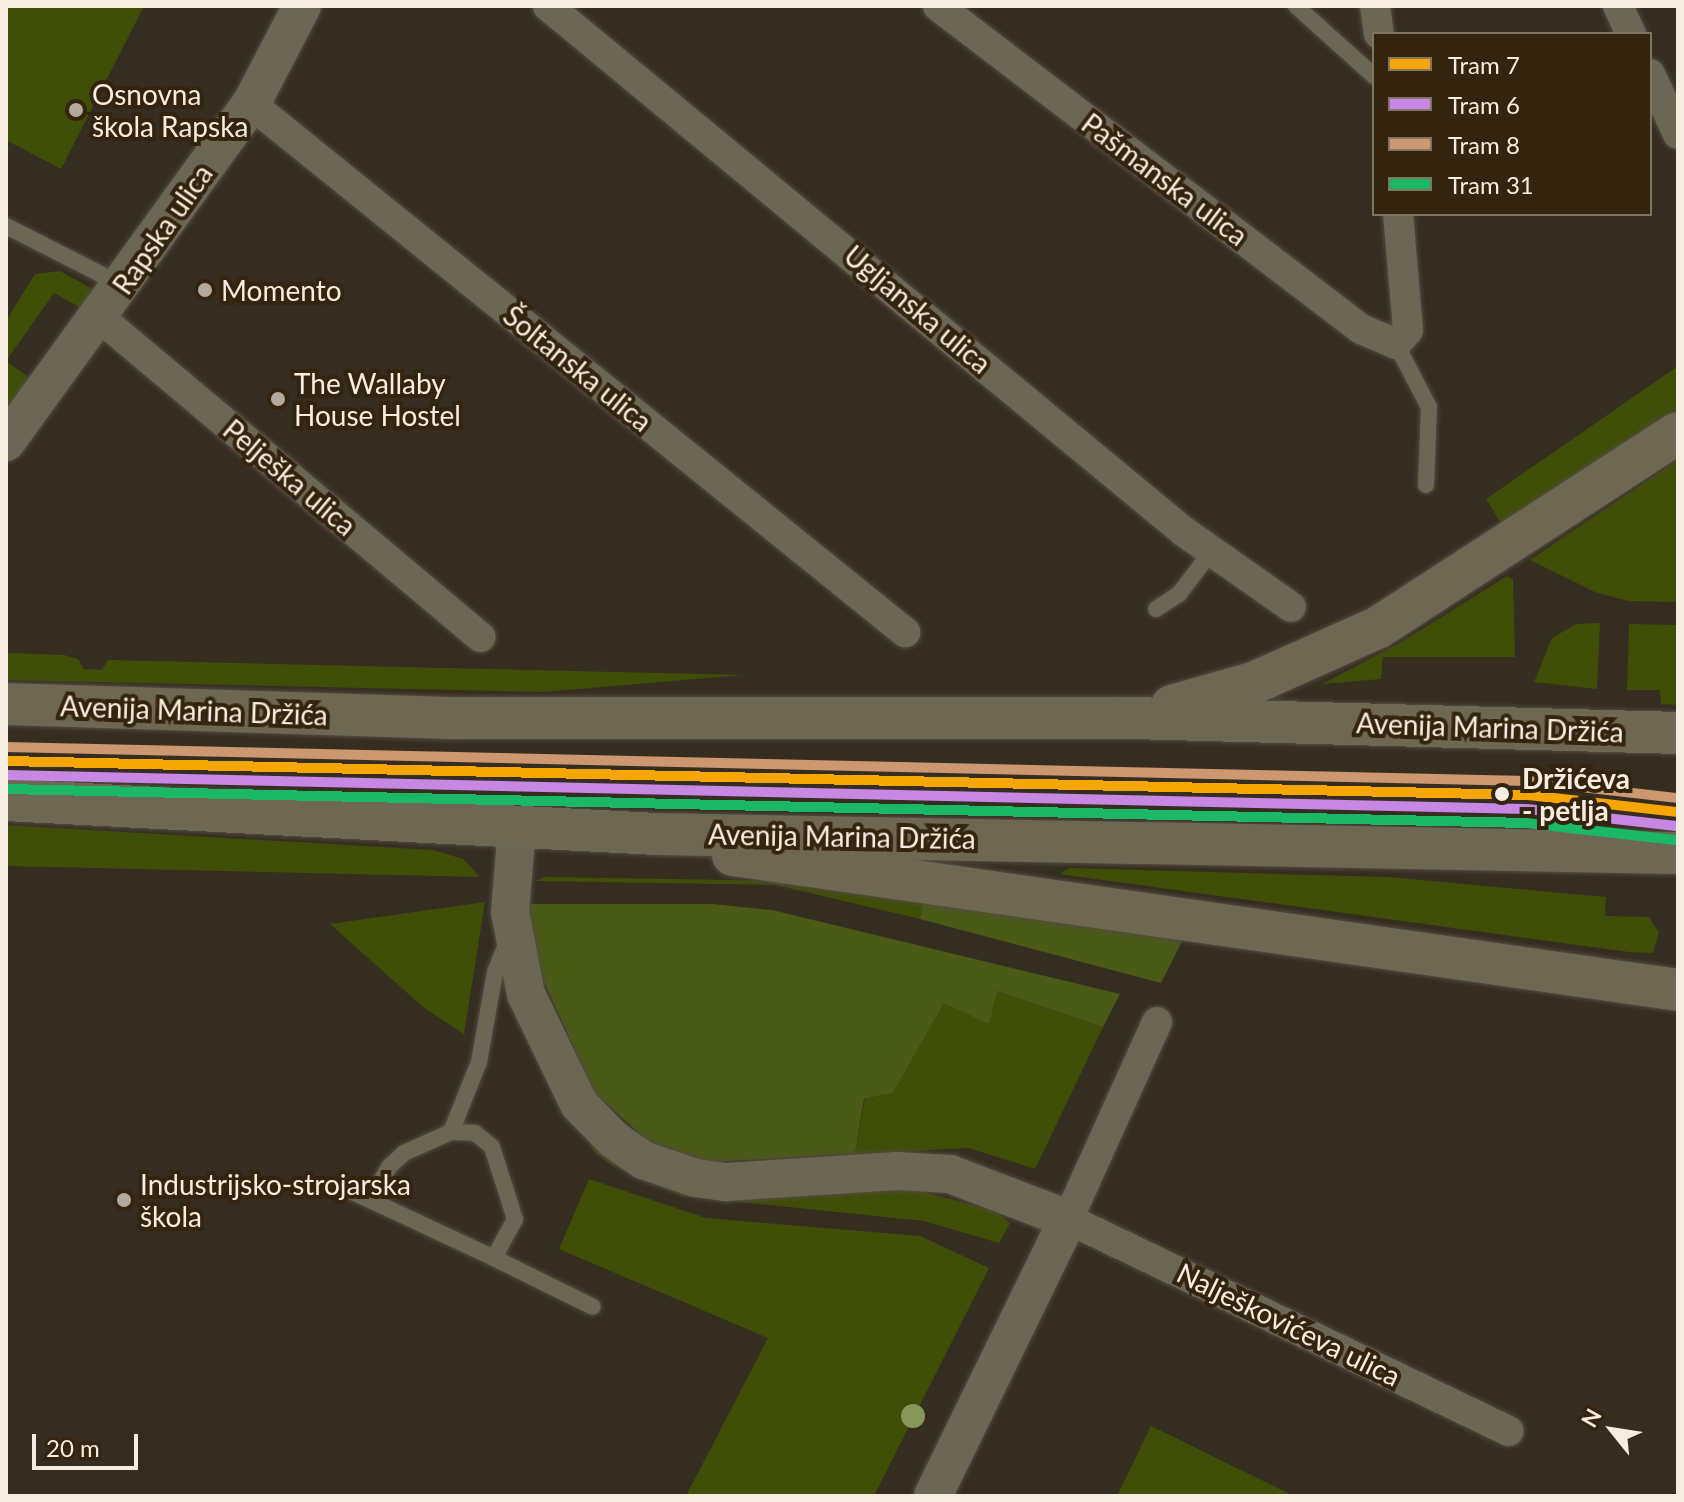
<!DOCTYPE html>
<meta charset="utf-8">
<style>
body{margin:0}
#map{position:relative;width:1684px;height:1502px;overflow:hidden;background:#362d21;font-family:Lato,sans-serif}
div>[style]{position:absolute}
.green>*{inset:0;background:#3f4f07}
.forest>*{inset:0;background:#495b17}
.roads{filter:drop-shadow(0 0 2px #534b41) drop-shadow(0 0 2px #534b41)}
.service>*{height:16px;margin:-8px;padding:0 8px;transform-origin:8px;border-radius:8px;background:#6c6655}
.minor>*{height:30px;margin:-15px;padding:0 15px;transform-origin:15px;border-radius:15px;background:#6c6655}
.tertiary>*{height:38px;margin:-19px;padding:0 19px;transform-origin:19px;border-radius:19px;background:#6c6655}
.secondary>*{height:42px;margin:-21px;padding:0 21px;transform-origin:21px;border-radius:21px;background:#6e6753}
.tram-1>*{height:10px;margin:-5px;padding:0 5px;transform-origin:5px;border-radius:5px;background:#f7a600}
.tram-2>*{height:10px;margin:-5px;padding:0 5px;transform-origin:5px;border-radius:5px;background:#c787e3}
.tram-3>*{height:10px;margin:-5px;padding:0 5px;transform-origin:5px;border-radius:5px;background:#cd976f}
.tram-4>*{height:10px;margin:-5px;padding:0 5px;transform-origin:5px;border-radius:5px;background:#1ab867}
.trees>*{width:24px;height:24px;margin:-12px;border-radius:50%;background:#879759}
.dots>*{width:22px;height:22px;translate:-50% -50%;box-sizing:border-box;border:4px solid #332410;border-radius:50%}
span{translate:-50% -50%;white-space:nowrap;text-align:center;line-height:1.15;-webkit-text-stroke:8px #332410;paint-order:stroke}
.poi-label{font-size:28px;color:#f6ecdf}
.left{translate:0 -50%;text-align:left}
.street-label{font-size:28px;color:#f6ecdf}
.stop-label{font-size:28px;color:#f6ecdf;font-weight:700}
.frame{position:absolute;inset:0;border:8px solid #f6ecdf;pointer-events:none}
.legend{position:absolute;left:1372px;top:32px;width:280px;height:184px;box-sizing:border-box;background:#332410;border:2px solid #817463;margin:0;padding:10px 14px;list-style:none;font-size:24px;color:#f6ecdf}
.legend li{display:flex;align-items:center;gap:16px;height:40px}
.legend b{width:40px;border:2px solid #817463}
.north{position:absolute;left:1572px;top:1390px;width:80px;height:80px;-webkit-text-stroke:6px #332410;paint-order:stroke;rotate:300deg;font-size:22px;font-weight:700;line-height:32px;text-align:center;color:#f6ecdf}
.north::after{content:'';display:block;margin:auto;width:28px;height:36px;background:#f6ecdf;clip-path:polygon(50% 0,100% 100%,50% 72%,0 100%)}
.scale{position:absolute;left:32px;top:1434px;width:106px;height:36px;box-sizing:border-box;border:4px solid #f6ecdf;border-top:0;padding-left:10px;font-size:24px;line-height:28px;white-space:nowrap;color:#f6ecdf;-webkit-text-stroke:6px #332410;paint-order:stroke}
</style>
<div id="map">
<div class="green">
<i style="clip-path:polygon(6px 6px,144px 6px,61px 169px,6px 140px)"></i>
<i style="clip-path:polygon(60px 271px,96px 291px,83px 309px,54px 293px,6px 361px,31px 379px,6px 412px,6px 321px,35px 274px)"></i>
<i style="clip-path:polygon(1678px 366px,1678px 408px,1502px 525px,1486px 499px)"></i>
<i style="clip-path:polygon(1678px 460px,1678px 602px,1628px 601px,1595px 592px,1530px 560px)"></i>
<i style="clip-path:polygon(1507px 576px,1513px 579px,1515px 657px,1383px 657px,1381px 679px,1322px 684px,1400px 643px)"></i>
<i style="clip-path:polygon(1600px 623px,1597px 689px,1534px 682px,1552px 638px,1576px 624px)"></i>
<i style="clip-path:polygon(1629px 624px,1678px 625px,1678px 705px,1661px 704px,1660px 690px,1627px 690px)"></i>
<i style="clip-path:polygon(6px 653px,64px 655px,78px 659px,84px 669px,102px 670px,108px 660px,743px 675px,543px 692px,6px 680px)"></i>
<i style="clip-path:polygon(6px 825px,433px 850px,463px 859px,480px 877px,6px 866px)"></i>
<i style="clip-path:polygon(1070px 868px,1389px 877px,1606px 897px,1605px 916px,1649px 917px,1659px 933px,1653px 953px,1629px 952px,1059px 874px)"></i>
<i style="clip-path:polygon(545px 877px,794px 881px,924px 896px,920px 919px,776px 885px,536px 881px)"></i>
<i style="clip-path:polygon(485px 902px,464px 1034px,423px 1007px,330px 924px)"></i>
<i style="clip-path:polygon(997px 991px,1103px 1027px,1035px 1169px,969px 1148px,855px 1154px,865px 1099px,893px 1093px,944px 1003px)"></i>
<i style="clip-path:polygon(589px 1140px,630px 1170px,916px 1190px,996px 1211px,1010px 1223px,999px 1243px,924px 1221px,681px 1196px,612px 1165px,593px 1151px)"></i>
<i style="clip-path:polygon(589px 1179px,706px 1218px,920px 1236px,989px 1268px,874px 1496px,686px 1496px,768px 1338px,559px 1249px)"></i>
<i style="clip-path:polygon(1151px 1426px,1294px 1496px,1117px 1496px)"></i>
</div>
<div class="forest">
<i style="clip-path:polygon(924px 896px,1183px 939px,1161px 983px,920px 919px)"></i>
<i style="clip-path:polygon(527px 904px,712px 904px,772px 910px,1120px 994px,1103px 1027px,997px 991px,989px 1024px,944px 1003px,893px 1093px,864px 1099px,855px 1154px,710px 1162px,648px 1141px,594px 1092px,541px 975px)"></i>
</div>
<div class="roads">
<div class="service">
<i style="left:1296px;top:6px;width:105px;rotate:41.9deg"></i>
<i style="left:6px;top:226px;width:128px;rotate:27deg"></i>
<i style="left:1396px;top:344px;width:71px;rotate:62.4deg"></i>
<i style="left:1429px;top:407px;width:78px;rotate:92.2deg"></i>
<i style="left:1156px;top:609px;width:27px;rotate:-33deg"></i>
<i style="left:1179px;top:594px;width:53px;rotate:-52.7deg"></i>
<i style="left:451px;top:1132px;width:24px;rotate:2deg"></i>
<i style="left:475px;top:1133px;width:22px;rotate:39deg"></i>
<i style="left:492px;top:1147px;width:76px;rotate:72.3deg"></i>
<i style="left:515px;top:1219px;width:44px;rotate:118.3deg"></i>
<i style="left:494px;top:1258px;width:137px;rotate:-154.9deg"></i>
<i style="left:370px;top:1200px;width:39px;rotate:-60deg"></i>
<i style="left:390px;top:1166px;width:19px;rotate:-43deg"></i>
<i style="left:404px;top:1153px;width:51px;rotate:-24.1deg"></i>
<i style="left:451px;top:1132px;width:75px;rotate:-68.2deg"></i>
<i style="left:479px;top:1062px;width:91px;rotate:-79.9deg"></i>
<i style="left:495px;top:972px;width:32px;rotate:-68deg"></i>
<i style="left:341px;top:1187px;width:32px;rotate:24deg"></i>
<i style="left:494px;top:1258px;width:110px;rotate:26.3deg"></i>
</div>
<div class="minor">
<i style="left:548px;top:6px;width:824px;rotate:39.58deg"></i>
<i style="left:1183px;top:531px;width:132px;rotate:35.1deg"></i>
<i style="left:938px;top:6px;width:532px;rotate:37.37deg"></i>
<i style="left:1361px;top:329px;width:38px;rotate:23deg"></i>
<i style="left:1396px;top:344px;width:18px;rotate:-49deg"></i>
<i style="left:1408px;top:330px;width:116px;rotate:-94.9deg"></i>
<i style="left:1375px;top:6px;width:28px;rotate:82deg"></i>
<i style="left:1618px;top:6px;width:31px;rotate:65deg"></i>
<i style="left:1650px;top:74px;width:66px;rotate:65deg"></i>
<i style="left:251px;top:104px;width:841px;rotate:38.92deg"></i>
<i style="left:99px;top:317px;width:498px;rotate:40deg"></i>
<i style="left:1157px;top:1022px;width:216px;rotate:114.3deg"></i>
<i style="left:1068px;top:1219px;width:489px;rotate:25.7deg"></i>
</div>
<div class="tertiary">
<i style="left:6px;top:442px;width:417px;rotate:-54.1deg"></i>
<i style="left:251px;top:104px;width:110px;rotate:-62.5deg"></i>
<i style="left:517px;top:827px;width:85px;rotate:94.7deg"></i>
<i style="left:510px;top:912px;width:84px;rotate:79deg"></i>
<i style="left:526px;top:994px;width:122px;rotate:64.3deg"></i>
<i style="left:579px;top:1104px;width:49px;rotate:45.8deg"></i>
<i style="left:613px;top:1139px;width:37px;rotate:35deg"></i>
<i style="left:643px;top:1160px;width:56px;rotate:18.8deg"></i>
<i style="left:696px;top:1178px;width:30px;rotate:8deg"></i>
<i style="left:726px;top:1182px;width:171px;rotate:-3.7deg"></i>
<i style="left:897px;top:1171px;width:53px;rotate:3.2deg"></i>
<i style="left:950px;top:1174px;width:126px;rotate:20.9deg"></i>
<i style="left:1068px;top:1219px;width:308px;rotate:116deg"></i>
</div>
<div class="secondary">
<i style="left:6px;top:704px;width:452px;rotate:1.8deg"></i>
<i style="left:458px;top:718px;width:674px"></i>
<i style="left:1132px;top:718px;width:546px;rotate:1.57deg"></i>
<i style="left:1172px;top:706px;width:87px;rotate:-15.9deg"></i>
<i style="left:1256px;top:682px;width:135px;rotate:-24.1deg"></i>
<i style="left:1379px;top:627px;width:356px;rotate:-33deg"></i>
<i style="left:6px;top:800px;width:651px;rotate:2.99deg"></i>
<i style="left:656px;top:834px;width:1022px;rotate:1.07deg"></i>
<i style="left:733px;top:855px;width:955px;rotate:8.13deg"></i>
</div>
</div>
<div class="tram-1">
<i style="left:6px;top:761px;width:1522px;rotate:1.28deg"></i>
<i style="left:1528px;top:795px;width:151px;rotate:6.5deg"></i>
</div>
<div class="tram-2">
<i style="left:6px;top:775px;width:1521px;rotate:1.28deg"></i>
<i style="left:1527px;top:809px;width:150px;rotate:6.5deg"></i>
</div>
<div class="tram-3">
<i style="left:6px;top:747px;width:1522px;rotate:1.28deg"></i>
<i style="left:1528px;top:781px;width:151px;rotate:6.5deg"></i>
</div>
<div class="tram-4">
<i style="left:6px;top:789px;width:1520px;rotate:1.28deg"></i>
<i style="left:1526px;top:823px;width:150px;rotate:6.5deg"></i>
</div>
<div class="trees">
<i style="left:913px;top:1416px"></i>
</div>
<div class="dots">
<i style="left:76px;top:110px;background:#b3a99c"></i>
<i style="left:205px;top:290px;background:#b3a99c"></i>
<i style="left:278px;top:399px;background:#b3a99c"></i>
<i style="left:1502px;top:794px;background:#f6ecdf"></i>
<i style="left:124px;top:1200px;background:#b3a99c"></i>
</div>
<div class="poi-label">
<span class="left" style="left:92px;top:110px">Osnovna<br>škola Rapska</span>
<span class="left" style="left:221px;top:290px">Momento</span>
<span class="left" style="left:294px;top:399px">The Wallaby<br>House Hostel</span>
<span class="left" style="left:140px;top:1200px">Industrijsko-strojarska<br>škola</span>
</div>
<div class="street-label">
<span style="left:1165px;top:179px;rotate:37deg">Pašmanska ulica</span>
<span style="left:162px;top:229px;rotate:-55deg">Rapska ulica</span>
<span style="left:918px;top:309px;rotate:40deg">Ugljanska ulica</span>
<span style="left:578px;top:368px;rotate:39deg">Šoltanska ulica</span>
<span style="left:290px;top:477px;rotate:40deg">Pelješka ulica</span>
<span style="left:194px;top:710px;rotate:2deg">Avenija Marina Držića</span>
<span style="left:1490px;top:727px;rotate:2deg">Avenija Marina Držića</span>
<span style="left:842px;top:836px;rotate:1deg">Avenija Marina Držića</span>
<span style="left:1289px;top:1324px;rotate:26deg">Nalješkovićeva ulica</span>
</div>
<div class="stop-label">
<span class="left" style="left:1522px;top:794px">Držićeva<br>- petlja</span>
</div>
<div class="frame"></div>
<ul class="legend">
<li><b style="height:10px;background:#f7a600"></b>Tram 7</li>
<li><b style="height:10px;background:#c787e3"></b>Tram 6</li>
<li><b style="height:10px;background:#cd976f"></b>Tram 8</li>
<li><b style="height:10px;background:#1ab867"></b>Tram 31</li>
</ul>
<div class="north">N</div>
<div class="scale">20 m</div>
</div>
